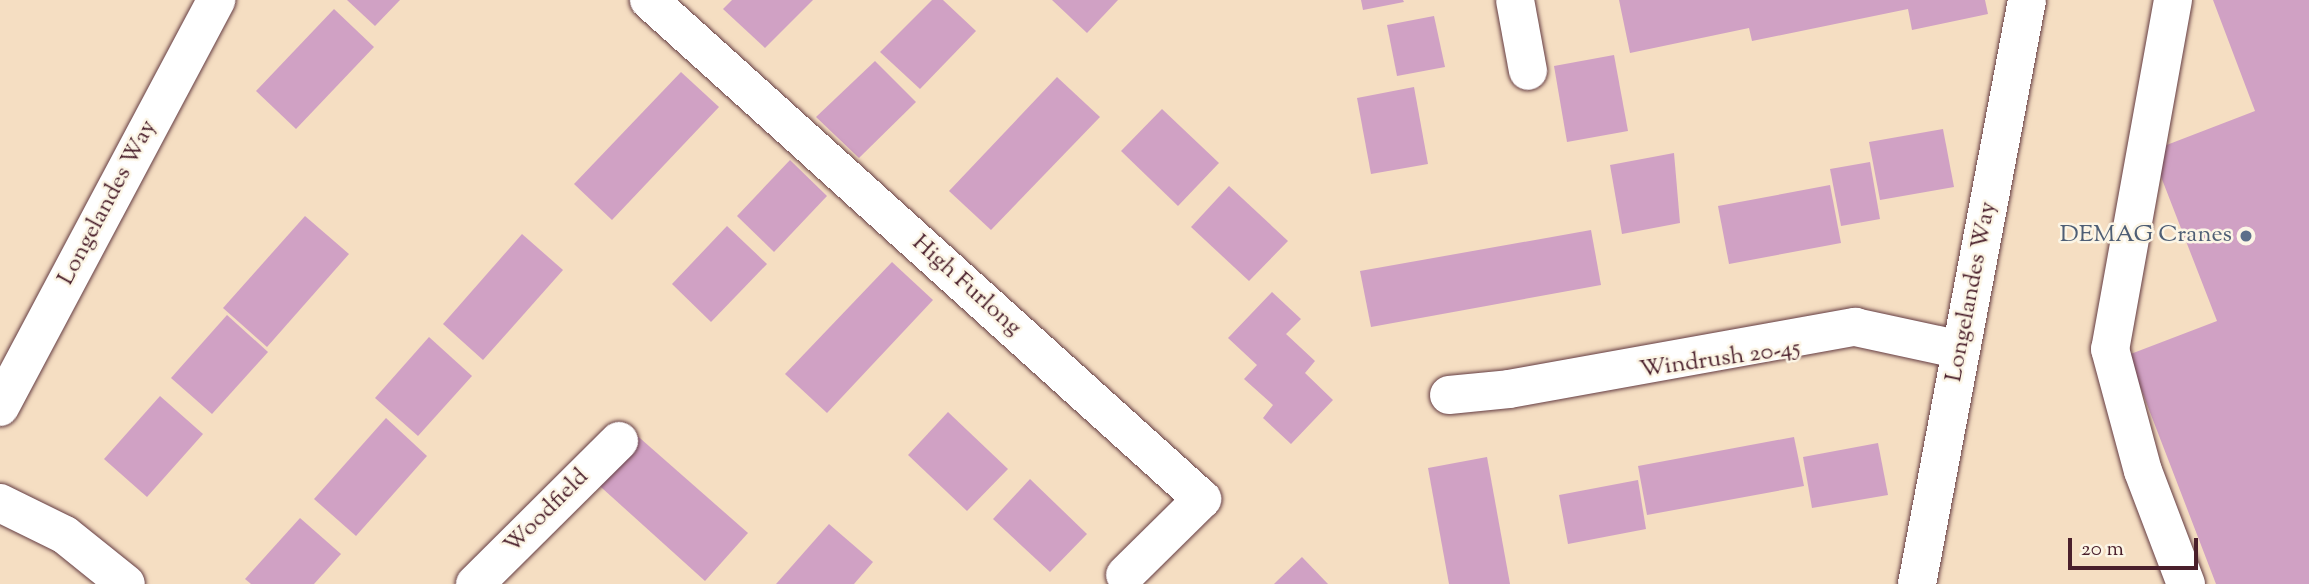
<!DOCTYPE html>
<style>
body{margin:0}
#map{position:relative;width:2309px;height:584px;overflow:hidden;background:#f5dec2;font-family:"Sorts Mill Goudy",serif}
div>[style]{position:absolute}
.building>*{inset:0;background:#d0a1c4}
.roads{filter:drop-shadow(0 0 2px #643c42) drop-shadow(0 0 2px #643c42)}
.minor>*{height:38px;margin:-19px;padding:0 19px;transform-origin:19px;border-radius:19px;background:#fff}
.dots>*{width:19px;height:19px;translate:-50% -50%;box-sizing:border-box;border:4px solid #fcf5e5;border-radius:50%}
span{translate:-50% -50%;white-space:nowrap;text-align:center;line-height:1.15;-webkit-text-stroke:5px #fcf5e5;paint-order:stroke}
.street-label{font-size:24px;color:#4a1f2b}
.service-label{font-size:24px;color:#4e5e75}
.right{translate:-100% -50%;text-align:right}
.scale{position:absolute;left:2068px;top:538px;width:130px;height:32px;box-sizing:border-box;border:4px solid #4a1f2b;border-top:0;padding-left:9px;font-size:21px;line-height:24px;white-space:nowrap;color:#4a1f2b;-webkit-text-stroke:5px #fcf5e5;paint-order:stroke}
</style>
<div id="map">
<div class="building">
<i style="clip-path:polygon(347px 0,400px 0,375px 26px)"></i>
<i style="clip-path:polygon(732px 0,813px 0,765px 48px,723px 9px)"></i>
<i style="clip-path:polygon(932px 0,943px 0,976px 31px,920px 89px,880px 52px)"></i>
<i style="clip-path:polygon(1052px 0,1118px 0,1087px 33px)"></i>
<i style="clip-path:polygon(1361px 0,1403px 0,1404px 2px,1363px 10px)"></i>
<i style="clip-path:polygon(1619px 0,1985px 0,1988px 14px,1912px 30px,1908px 9px,1752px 41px,1749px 28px,1630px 53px)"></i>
<i style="clip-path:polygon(2213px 0,2309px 0,2309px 584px,2216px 584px,2128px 355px,2217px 321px,2151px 151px,2255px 111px)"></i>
<i style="clip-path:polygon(334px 9px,374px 47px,296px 129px,256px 91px)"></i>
<i style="clip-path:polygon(1434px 16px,1445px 67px,1397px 76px,1387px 25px)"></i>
<i style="clip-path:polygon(1614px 55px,1628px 131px,1567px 142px,1554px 66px)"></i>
<i style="clip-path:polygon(875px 61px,916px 102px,859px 158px,816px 117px)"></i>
<i style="clip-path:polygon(681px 72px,719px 107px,612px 220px,574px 184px)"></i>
<i style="clip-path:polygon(1057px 77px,1100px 117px,991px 230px,949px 191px)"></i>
<i style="clip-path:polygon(1414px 87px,1428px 164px,1371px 174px,1357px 98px)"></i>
<i style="clip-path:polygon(1162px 109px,1219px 163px,1178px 206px,1121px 151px)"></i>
<i style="clip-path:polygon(1943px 129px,1954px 187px,1880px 200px,1869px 142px)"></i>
<i style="clip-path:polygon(1674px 153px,1680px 223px,1622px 234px,1610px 165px)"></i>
<i style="clip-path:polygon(790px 160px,827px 196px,774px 252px,737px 216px)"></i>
<i style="clip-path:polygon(1870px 162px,1880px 219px,1841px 226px,1830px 169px)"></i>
<i style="clip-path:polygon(1830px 185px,1841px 243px,1729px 264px,1718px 206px)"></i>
<i style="clip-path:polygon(1229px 186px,1288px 241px,1249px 281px,1191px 227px)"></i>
<i style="clip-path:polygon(305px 216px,349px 254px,267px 347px,223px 308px)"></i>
<i style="clip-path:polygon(727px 226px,767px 264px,711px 322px,672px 284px)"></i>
<i style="clip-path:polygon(1591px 230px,1601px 285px,1371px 327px,1360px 271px)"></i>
<i style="clip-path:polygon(522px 234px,563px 270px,483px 360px,443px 324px)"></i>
<i style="clip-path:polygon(892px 262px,933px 300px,827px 413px,785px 374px)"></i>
<i style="clip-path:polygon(1272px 292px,1301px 319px,1286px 334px,1315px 361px,1305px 373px,1333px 400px,1291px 444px,1263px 418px,1273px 405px,1244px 379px,1257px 365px,1228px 338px)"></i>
<i style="clip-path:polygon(227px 315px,268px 352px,212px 414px,171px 378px)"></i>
<i style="clip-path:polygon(429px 337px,472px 376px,418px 436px,375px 398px)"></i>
<i style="clip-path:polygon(160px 396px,203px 434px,147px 497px,104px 459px)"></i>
<i style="clip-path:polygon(948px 412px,1008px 469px,967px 511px,908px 455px)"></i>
<i style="clip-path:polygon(386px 418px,427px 456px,356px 536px,314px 499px)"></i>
<i style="clip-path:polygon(633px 432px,748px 533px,705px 581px,592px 479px)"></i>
<i style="clip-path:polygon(1794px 437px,1804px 486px,1647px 515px,1638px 466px)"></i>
<i style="clip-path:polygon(1878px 443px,1888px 495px,1812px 508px,1803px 457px)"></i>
<i style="clip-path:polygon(1487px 457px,1510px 584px,1449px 584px,1428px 468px)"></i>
<i style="clip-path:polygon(1030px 479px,1087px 534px,1050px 572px,993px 519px)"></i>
<i style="clip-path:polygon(1638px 480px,1646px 529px,1568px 544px,1559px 495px)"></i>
<i style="clip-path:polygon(300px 518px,341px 554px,314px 584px,251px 584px,245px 579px)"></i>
<i style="clip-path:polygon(829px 524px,873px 562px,854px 584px,776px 584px)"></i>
<i style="clip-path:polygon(1302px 557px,1328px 584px,1274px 584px,1278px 580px)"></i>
</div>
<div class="roads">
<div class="minor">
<i style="left:649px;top:0;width:745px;rotate:42.06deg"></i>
<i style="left:1202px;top:499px;width:108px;rotate:135.4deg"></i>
<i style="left:1515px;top:0;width:72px;rotate:79.6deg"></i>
<i style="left:2173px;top:0;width:355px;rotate:100.2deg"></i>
<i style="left:2110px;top:349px;width:126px;rotate:74.9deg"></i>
<i style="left:2143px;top:471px;width:121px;rotate:69.2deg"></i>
<i style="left:1449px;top:395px;width:60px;rotate:-5.7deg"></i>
<i style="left:1509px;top:389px;width:352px;rotate:-10.2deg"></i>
<i style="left:1855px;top:327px;width:108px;rotate:12.2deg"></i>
<i style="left:0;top:407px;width:461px;rotate:-62deg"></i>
<i style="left:0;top:503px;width:72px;rotate:26.2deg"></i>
<i style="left:65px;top:535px;width:78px;rotate:38.8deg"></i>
<i style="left:475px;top:584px;width:203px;rotate:-44.8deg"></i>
<i style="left:1917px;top:584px;width:594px;rotate:-79.33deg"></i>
</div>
</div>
<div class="dots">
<i style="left:2246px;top:236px;background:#5c6f8a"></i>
</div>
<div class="street-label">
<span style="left:108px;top:203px;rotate:-62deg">Longelandes Way</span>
<span style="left:966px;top:286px;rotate:42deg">High Furlong</span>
<span style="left:1972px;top:292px;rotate:-79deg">Longelandes Way</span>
<span style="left:1720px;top:360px;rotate:-8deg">Windrush 20-45</span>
<span style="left:547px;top:512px;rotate:-45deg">Woodfield</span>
</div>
<div class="service-label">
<span class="right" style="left:2232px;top:236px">DEMAG Cranes</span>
</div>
<div class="scale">20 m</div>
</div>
